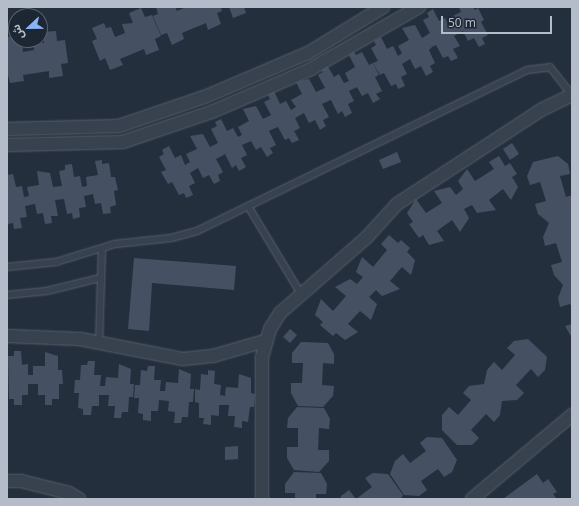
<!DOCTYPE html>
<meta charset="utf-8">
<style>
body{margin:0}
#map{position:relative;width:579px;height:506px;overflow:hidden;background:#242f3e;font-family:"Noto Sans","Noto Sans Arabic",sans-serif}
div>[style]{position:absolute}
.building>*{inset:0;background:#455162}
.roads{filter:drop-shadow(0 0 1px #565f6c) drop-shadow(0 0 1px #565f6c)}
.service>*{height:6px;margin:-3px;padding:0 3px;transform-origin:3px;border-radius:3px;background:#38414e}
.minor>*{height:12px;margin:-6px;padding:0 6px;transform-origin:6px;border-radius:6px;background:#38414e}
span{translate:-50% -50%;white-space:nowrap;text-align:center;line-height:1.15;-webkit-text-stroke:3px #1d2633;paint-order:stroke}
.frame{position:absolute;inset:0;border:8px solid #b4bcc9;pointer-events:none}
.north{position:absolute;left:8px;top:8px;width:40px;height:40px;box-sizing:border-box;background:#1d2633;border:1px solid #59626f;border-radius:50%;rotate:248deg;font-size:11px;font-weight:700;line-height:16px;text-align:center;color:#b4bcc9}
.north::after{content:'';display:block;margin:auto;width:14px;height:18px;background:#8ab4f8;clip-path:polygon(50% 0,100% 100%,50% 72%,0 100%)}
.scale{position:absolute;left:441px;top:16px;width:111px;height:18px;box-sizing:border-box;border:2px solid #b4bcc9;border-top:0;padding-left:5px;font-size:12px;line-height:14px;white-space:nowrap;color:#b4bcc9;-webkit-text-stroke:3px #1d2633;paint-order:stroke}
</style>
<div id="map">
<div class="building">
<i style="clip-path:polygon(156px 7px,175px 7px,177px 11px,186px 7px,221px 7px,222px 11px,217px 13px,221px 24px,208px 30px,206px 23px,182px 33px,184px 39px,172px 45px,167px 33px,161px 35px,153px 16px,158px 14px)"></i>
<i style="clip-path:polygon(229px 7px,244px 7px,246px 13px,233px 18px)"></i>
<i style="clip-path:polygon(459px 7px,473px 7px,475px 10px,478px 8px,484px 20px,481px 22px,488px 35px,482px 38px,485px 44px,479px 47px,474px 38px,468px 41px,463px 31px,454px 36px,460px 46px,453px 49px,458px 58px,451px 61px,448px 56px,443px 58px,436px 45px,432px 47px,429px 50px,435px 63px,430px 66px,433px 72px,426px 76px,421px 66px,415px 69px,410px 59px,402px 64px,407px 74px,401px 77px,405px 86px,398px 89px,396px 84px,391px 86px,384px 73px,380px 75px,373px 63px,378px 61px,371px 48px,376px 45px,374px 41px,381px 37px,387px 49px,393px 46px,398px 56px,402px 53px,398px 46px,409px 40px,402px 28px,415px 25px,422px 38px,430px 33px,423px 20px,429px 17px,427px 13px,433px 9px,439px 21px,445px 18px,450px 28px,454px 25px,451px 17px,461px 12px)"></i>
<i style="clip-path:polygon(141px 8px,145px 17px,152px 15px,161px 36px,155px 39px,159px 50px,146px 55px,144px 49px,120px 59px,123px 65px,110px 70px,105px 58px,100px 61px,92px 41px,97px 39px,92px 28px,104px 23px,106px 28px,111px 27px,115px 37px,125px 33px,122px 24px,133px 23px,129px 13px)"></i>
<i style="clip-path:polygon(56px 31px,57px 41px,65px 40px,68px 63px,61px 64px,63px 76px,49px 78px,49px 71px,23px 75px,24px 81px,10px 83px,7px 71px,7px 37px,16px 36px,17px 42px,22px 41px,23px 52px,34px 50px,33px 41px,44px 43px,43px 32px)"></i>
<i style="clip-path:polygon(354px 52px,356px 55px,362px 52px,369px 65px,373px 63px,379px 75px,375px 77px,382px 91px,376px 94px,380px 99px,373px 103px,368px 93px,362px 96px,357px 87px,349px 91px,354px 101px,348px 104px,352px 113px,345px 117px,342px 111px,338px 114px,331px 100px,326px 102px,322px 104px,329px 117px,323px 120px,326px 126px,320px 130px,315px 120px,309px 123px,304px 113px,295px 118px,300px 128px,294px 131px,299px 140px,292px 143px,289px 138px,285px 140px,278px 127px,273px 129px,269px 131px,276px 145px,270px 148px,273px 153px,267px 157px,261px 147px,256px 150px,251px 141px,242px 145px,247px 155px,241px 158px,246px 167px,239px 171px,236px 165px,232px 168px,225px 154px,220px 157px,216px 159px,223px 172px,218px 175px,220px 181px,214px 184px,209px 175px,203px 178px,198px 168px,190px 173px,195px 183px,189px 186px,193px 195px,186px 198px,184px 193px,179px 195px,172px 182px,168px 184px,161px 172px,166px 170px,159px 157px,164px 154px,162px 150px,169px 146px,175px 158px,181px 155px,185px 165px,190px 162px,186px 154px,197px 149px,190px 136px,203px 134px,210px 147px,218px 143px,211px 129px,217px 126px,215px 122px,221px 119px,227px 131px,233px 128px,238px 137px,242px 135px,238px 127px,249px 121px,243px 109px,256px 106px,263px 119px,271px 115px,264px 102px,270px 99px,268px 95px,274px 91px,280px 104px,286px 101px,291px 110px,296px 107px,291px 100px,302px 94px,296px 82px,309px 79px,316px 92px,325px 88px,318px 75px,323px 72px,321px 68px,327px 65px,334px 77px,339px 74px,344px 83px,349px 81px,345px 73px,355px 67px,349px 55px)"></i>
<i style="clip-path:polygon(512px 143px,519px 154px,510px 160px,503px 149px)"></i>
<i style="clip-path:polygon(397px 152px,401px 162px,383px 169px,379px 160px)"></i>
<i style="clip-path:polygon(499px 156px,505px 166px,510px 163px,517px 174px,512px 177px,518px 187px,511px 200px,503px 189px,489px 200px,496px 210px,477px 213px,472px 205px,464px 209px,469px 218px,460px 232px,452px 220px,437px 231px,444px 241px,429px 245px,423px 235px,419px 238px,409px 224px,413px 222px,407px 213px,416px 199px,426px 213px,442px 203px,434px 191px,450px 187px,456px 195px,463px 189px,458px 181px,467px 169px,475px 181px,494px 169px,489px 162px)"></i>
<i style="clip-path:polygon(558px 156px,568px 164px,570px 174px,560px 176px,566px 197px,572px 195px,572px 308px,570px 304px,560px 307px,558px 298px,563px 285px,554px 275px,551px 265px,562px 262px,556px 243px,545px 246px,543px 237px,549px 223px,538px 214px,535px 204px,546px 201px,540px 182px,530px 185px,527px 176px,533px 162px)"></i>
<i style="clip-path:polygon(102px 160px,102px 164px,109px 163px,111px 177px,115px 177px,118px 190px,114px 191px,116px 205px,110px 207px,111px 213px,103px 214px,101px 203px,95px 204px,93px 194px,84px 196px,86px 207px,79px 208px,80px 217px,73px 219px,72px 213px,67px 214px,64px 199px,55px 200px,58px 216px,51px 216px,52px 223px,45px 224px,43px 213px,37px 214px,35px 204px,25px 206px,27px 217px,20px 218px,22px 228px,14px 229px,13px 223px,8px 224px,7px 175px,13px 174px,16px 187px,22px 186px,24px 197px,29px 196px,27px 187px,39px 185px,37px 171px,50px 173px,53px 187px,62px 186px,59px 171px,65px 170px,65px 165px,72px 164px,74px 177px,80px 176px,82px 187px,87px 186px,86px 177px,98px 175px,95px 161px)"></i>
<i style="clip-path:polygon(389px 235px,398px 243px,401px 240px,410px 248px,407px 252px,415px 260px,411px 275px,402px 267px,390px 281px,400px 289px,382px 296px,376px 290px,369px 297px,377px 304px,371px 320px,360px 311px,348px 324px,358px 332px,345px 340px,336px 333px,333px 336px,320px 325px,323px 322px,315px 315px,321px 299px,333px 311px,346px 296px,335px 287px,350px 279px,357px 284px,363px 277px,356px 272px,362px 257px,373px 267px,387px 250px,381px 244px)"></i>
<i style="clip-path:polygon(134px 258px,236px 266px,234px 290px,152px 283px,149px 331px,128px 329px)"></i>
<i style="clip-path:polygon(572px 324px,572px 338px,565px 326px)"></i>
<i style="clip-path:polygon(290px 329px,297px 335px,290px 343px,283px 337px)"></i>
<i style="clip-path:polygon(528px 339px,547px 357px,545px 370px,538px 377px,531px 369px,516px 385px,524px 393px,517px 400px,502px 401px,500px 415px,494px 422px,486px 414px,471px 430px,479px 438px,472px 445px,457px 445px,442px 430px,442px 415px,449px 407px,458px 415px,471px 400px,463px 393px,469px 386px,484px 384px,487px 370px,494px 362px,502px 370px,515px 355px,507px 348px,514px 341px)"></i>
<i style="clip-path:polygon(301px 342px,328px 343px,334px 354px,334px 364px,323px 363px,322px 385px,334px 386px,333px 396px,323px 407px,298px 406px,291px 393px,291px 383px,302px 383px,303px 363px,292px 363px,292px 353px)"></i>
<i style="clip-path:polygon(14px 351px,21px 351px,22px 365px,28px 364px,28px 375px,33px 375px,33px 366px,45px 366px,45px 352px,58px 356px,58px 370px,62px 370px,63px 384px,59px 384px,59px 399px,52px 399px,52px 405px,45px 405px,45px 395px,38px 395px,38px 384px,28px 384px,28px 395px,22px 395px,22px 405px,14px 405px,14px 399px,9px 399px,8px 356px,14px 356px)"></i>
<i style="clip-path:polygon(88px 361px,95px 361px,94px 375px,101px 375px,100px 386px,105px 386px,106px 377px,118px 378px,119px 364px,131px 369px,130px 384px,134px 384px,133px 397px,129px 397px,128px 412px,122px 412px,121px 418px,114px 418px,115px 406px,108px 406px,109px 395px,99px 395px,99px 406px,92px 406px,91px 415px,83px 415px,83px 409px,78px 408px,79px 393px,74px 393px,75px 380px,80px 380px,81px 365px,87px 365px)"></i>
<i style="clip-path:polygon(148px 366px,155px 366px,154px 380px,161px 380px,160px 391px,165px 391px,166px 382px,178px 383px,179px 369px,191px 374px,190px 389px,194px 389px,193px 402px,189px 402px,188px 417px,182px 417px,181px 423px,174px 423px,175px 412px,168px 411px,169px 401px,159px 400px,158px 411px,151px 411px,151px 421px,143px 420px,143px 414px,138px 413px,139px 398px,134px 398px,135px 385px,140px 385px,141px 370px,147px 371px)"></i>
<i style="clip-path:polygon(208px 370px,215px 371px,214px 384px,221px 385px,220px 395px,225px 396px,226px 387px,238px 388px,239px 374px,251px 378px,251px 393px,255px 394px,254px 407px,250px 407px,248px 422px,242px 421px,242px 428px,234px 427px,235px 416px,228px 416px,229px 405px,219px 405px,219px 416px,211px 415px,211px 425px,203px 424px,204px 418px,199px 418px,199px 403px,195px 402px,195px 389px,200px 390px,201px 374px,208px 375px)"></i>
<i style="clip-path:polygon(297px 407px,324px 408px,330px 419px,329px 429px,319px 428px,318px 450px,329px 450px,329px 461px,319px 472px,294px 470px,287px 458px,287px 447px,298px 447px,298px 428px,287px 428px,288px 418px)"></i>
<i style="clip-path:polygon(427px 437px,442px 438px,457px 460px,452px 472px,444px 477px,438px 469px,421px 481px,427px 490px,419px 496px,404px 495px,390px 474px,395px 461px,403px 454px,410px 463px,426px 451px,420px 443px)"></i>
<i style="clip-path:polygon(238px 446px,238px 459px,225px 460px,225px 447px)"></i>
<i style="clip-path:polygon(294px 472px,321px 473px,327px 484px,326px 494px,316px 494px,316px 499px,295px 499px,295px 493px,285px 493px,285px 484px)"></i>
<i style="clip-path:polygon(373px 473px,388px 474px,403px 495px,401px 499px,356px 499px,372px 487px,365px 478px)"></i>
<i style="clip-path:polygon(537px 474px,543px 483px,548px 479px,557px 492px,553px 494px,557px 499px,503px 499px)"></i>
<i style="clip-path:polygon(349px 490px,356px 499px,340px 499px,341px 496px)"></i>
</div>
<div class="roads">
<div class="service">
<i style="left:248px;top:206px;width:103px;rotate:58.9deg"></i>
<i style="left:7px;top:267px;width:49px;rotate:-5.8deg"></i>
<i style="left:56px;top:262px;width:62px;rotate:-17deg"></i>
<i style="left:115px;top:244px;width:56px;rotate:-6.1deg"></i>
<i style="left:171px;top:238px;width:27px;rotate:-15deg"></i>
<i style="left:197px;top:231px;width:367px;rotate:-26deg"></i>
<i style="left:527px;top:70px;width:23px;rotate:-7deg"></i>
<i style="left:550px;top:67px;width:36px;rotate:52deg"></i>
<i style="left:7px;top:295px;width:40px;rotate:-5.7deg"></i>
<i style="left:47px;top:291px;width:55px;rotate:-13.8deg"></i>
<i style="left:99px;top:344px;width:95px;rotate:-88.2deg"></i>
</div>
<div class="minor">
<i style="left:7px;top:129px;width:112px;rotate:-1.5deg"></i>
<i style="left:119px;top:126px;width:93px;rotate:-18.8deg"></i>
<i style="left:207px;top:96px;width:110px;rotate:-23.1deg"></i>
<i style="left:308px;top:53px;width:88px;rotate:-31.5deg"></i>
<i style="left:7px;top:145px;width:116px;rotate:-1.5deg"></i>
<i style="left:123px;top:142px;width:96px;rotate:-18.8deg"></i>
<i style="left:214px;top:111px;width:106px;rotate:-23.4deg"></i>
<i style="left:311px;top:69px;width:125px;rotate:-29.9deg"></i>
<i style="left:7px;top:336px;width:73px;rotate:2.4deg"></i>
<i style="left:80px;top:339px;width:105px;rotate:11deg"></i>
<i style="left:183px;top:359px;width:30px;rotate:-6deg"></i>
<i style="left:213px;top:356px;width:54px;rotate:-16.1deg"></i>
<i style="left:7px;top:481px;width:14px"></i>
<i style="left:21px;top:481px;width:49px;rotate:14deg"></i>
<i style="left:69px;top:493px;width:12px;rotate:31deg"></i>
<i style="left:262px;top:499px;width:142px;rotate:-90deg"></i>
<i style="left:262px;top:357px;width:29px;rotate:-74deg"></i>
<i style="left:270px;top:329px;width:19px;rotate:-58deg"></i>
<i style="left:280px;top:313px;width:116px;rotate:-41.1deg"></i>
<i style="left:367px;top:237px;width:45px;rotate:-47.7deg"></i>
<i style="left:397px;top:204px;width:172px;rotate:-33.1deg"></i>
<i style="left:541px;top:110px;width:34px;rotate:-26deg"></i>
<i style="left:472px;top:499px;width:131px;rotate:-40deg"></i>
</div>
</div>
<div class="frame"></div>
<div class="north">ش</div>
<div class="scale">50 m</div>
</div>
